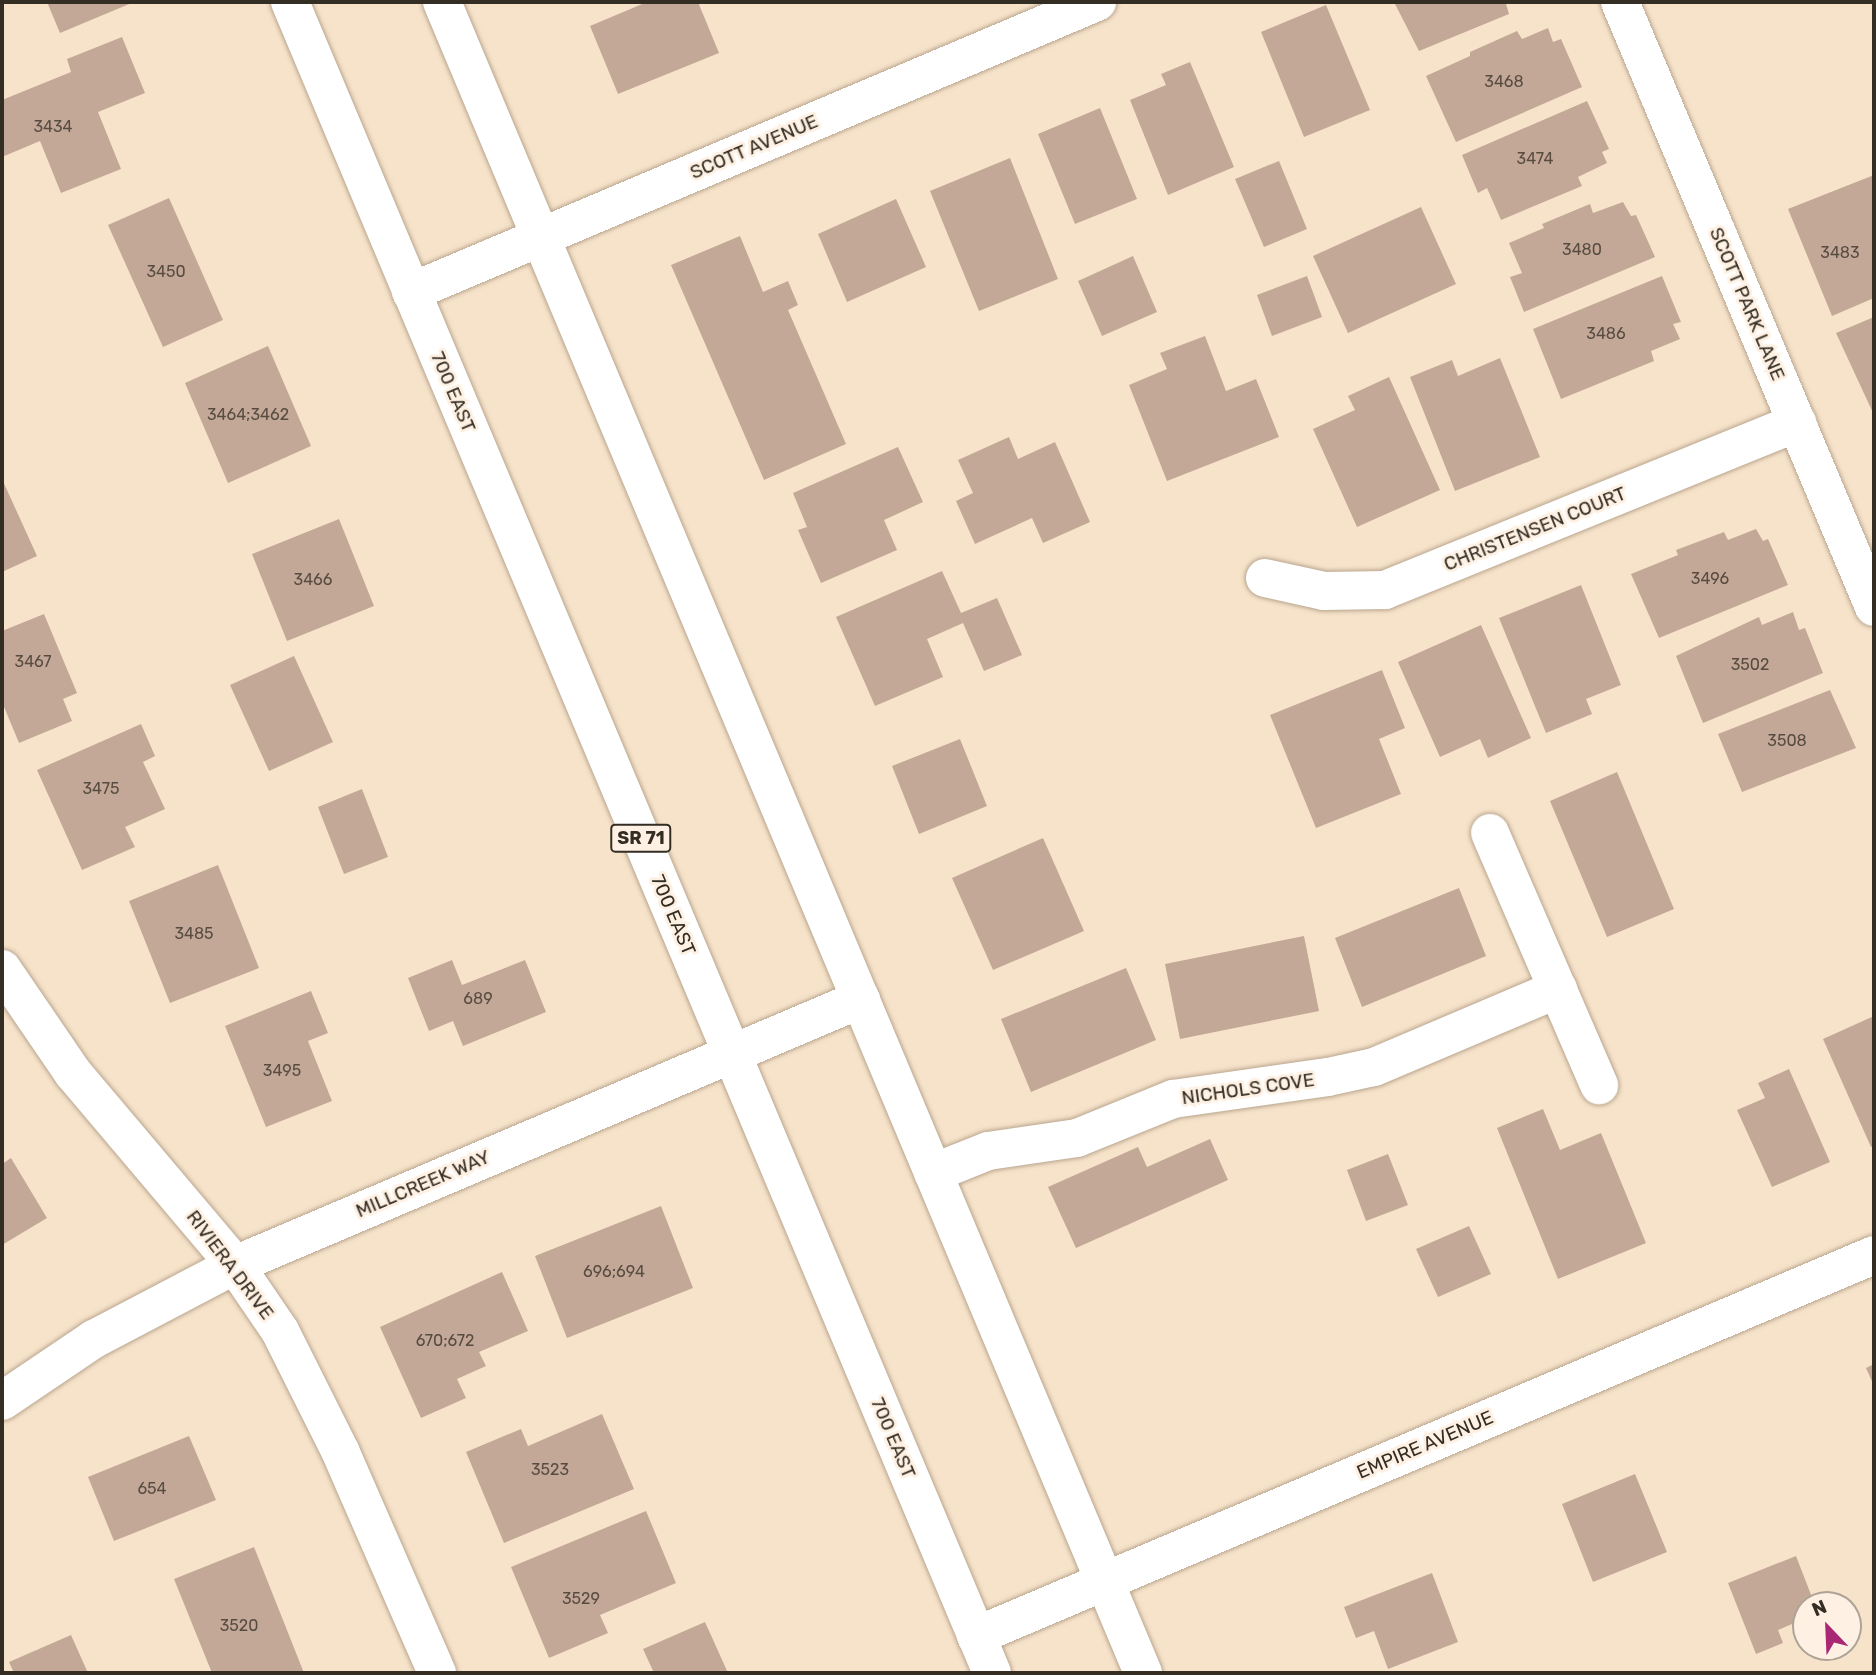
<!DOCTYPE html>
<style>
body{margin:0}
#map{position:relative;width:1876px;height:1675px;overflow:hidden;background:#f7e3ca;font-family:Rubik,sans-serif}
div>[style]{position:absolute}
.building>*{inset:0;background:#c3a898}
.roads{filter:drop-shadow(0 0 2px #b9a68f) drop-shadow(0 0 2px #b9a68f)}
.minor>*{height:38px;margin:-19px;padding:0 19px;transform-origin:19px;border-radius:19px;background:#fff}
.primary>*{height:38px;margin:-19px;padding:0 19px;transform-origin:19px;border-radius:19px;background:#fff}
span{translate:-50% -50%;white-space:nowrap;text-align:center;line-height:1.15;-webkit-text-stroke:6px #fef1e3;paint-order:stroke}
.number-label{font-size:16px;color:#584c40}
.number-label span{-webkit-text-stroke-width:0}
.shield-label span{padding:2px 5px;background:#fef1e3;border:2px solid;border-radius:5px;-webkit-text-stroke-width:0}
.shield-label{font-size:18px;color:#342d23;font-weight:700}
.street-label{font-size:19px;color:#342d23}
.frame{position:absolute;inset:0;border:4px solid #342d23;pointer-events:none}
.north{position:absolute;left:1792px;top:1591px;width:70px;height:70px;box-sizing:border-box;background:#fef1e3;border:2px solid #ada396;border-radius:50%;rotate:337deg;font-size:19px;font-weight:700;line-height:28px;text-align:center;color:#342d23}
.north::after{content:'';display:block;margin:auto;width:24px;height:32px;background:#a92775;clip-path:polygon(50% 0,100% 100%,50% 72%,0 100%)}
</style>
<div id="map">
<div class="building">
<i style="clip-path:polygon(47px 2px,134px 2px,60px 33px)"></i>
<i style="clip-path:polygon(647px 2px,698px 2px,719px 53px,618px 94px,590px 26px)"></i>
<i style="clip-path:polygon(1394px 2px,1511px 2px,1506px 4px,1509px 14px,1419px 51px)"></i>
<i style="clip-path:polygon(1326px 5px,1370px 110px,1304px 137px,1261px 32px)"></i>
<i style="clip-path:polygon(1548px 28px,1553px 42px,1561px 39px,1582px 87px,1456px 142px,1426px 76px,1470px 56px,1470px 52px,1517px 31px,1522px 39px)"></i>
<i style="clip-path:polygon(122px 37px,145px 93px,98px 112px,121px 169px,61px 193px,40px 141px,2px 157px,2px 100px,71px 72px,67px 59px)"></i>
<i style="clip-path:polygon(1190px 62px,1234px 167px,1168px 195px,1130px 100px,1166px 85px,1161px 74px)"></i>
<i style="clip-path:polygon(1587px 101px,1609px 149px,1602px 152px,1607px 163px,1578px 177px,1582px 186px,1501px 220px,1487px 188px,1478px 193px,1462px 155px)"></i>
<i style="clip-path:polygon(1100px 108px,1137px 199px,1075px 224px,1038px 134px)"></i>
<i style="clip-path:polygon(1010px 158px,1058px 279px,979px 311px,930px 191px)"></i>
<i style="clip-path:polygon(1279px 161px,1307px 229px,1264px 247px,1235px 179px)"></i>
<i style="clip-path:polygon(1874px 175px,1874px 298px,1832px 316px,1788px 209px)"></i>
<i style="clip-path:polygon(169px 198px,223px 320px,163px 347px,108px 225px)"></i>
<i style="clip-path:polygon(896px 199px,926px 267px,847px 302px,818px 234px)"></i>
<i style="clip-path:polygon(1623px 202px,1631px 216px,1636px 215px,1655px 257px,1524px 312px,1510px 277px,1522px 273px,1509px 243px,1544px 228px,1542px 224px,1590px 204px,1593px 213px)"></i>
<i style="clip-path:polygon(1421px 207px,1456px 284px,1348px 333px,1313px 256px)"></i>
<i style="clip-path:polygon(740px 236px,763px 292px,788px 281px,798px 305px,788px 310px,846px 444px,764px 480px,671px 265px)"></i>
<i style="clip-path:polygon(1133px 256px,1157px 312px,1102px 336px,1078px 281px)"></i>
<i style="clip-path:polygon(1307px 276px,1322px 317px,1272px 336px,1257px 295px)"></i>
<i style="clip-path:polygon(1662px 276px,1681px 322px,1673px 324px,1680px 339px,1651px 351px,1654px 361px,1561px 399px,1533px 329px)"></i>
<i style="clip-path:polygon(1874px 317px,1874px 415px,1836px 333px)"></i>
<i style="clip-path:polygon(1205px 336px,1226px 391px,1256px 379px,1279px 437px,1167px 481px,1129px 385px,1167px 369px,1160px 353px)"></i>
<i style="clip-path:polygon(268px 346px,311px 446px,228px 483px,185px 383px)"></i>
<i style="clip-path:polygon(1500px 358px,1540px 457px,1455px 491px,1410px 377px,1452px 360px,1458px 376px)"></i>
<i style="clip-path:polygon(1389px 377px,1440px 490px,1357px 527px,1313px 429px,1355px 410px,1348px 396px)"></i>
<i style="clip-path:polygon(1009px 437px,1018px 459px,1055px 442px,1090px 522px,1043px 543px,1032px 518px,975px 544px,956px 501px,973px 493px,958px 460px)"></i>
<i style="clip-path:polygon(898px 447px,923px 502px,884px 520px,897px 550px,821px 583px,798px 530px,807px 527px,793px 493px)"></i>
<i style="clip-path:polygon(2px 479px,37px 556px,2px 572px)"></i>
<i style="clip-path:polygon(339px 519px,374px 606px,287px 641px,252px 554px)"></i>
<i style="clip-path:polygon(1756px 529px,1763px 541px,1768px 539px,1788px 585px,1659px 638px,1631px 574px,1678px 555px,1676px 550px,1724px 532px,1728px 540px)"></i>
<i style="clip-path:polygon(942px 571px,961px 613px,997px 598px,1022px 655px,984px 671px,963px 623px,927px 639px,943px 677px,875px 706px,836px 617px)"></i>
<i style="clip-path:polygon(1581px 585px,1621px 685px,1586px 699px,1592px 714px,1546px 733px,1499px 618px)"></i>
<i style="clip-path:polygon(1793px 612px,1799px 630px,1805px 628px,1823px 673px,1703px 723px,1676px 656px,1759px 617px,1762px 625px)"></i>
<i style="clip-path:polygon(44px 614px,77px 693px,63px 699px,72px 721px,19px 743px,2px 702px,2px 631px)"></i>
<i style="clip-path:polygon(1481px 625px,1531px 738px,1488px 758px,1480px 739px,1440px 757px,1398px 662px)"></i>
<i style="clip-path:polygon(294px 656px,333px 742px,269px 771px,230px 685px)"></i>
<i style="clip-path:polygon(1382px 670px,1405px 728px,1379px 739px,1401px 794px,1316px 828px,1270px 715px)"></i>
<i style="clip-path:polygon(1830px 690px,1856px 748px,1742px 792px,1718px 734px)"></i>
<i style="clip-path:polygon(141px 724px,155px 756px,143px 762px,165px 809px,125px 827px,135px 847px,82px 870px,37px 770px)"></i>
<i style="clip-path:polygon(960px 739px,987px 806px,919px 834px,892px 766px)"></i>
<i style="clip-path:polygon(1617px 772px,1674px 909px,1607px 937px,1550px 801px)"></i>
<i style="clip-path:polygon(362px 789px,388px 857px,344px 874px,318px 807px)"></i>
<i style="clip-path:polygon(1043px 838px,1084px 931px,993px 970px,952px 878px)"></i>
<i style="clip-path:polygon(218px 865px,259px 968px,170px 1003px,129px 901px)"></i>
<i style="clip-path:polygon(1459px 888px,1486px 956px,1362px 1007px,1335px 938px)"></i>
<i style="clip-path:polygon(1304px 936px,1319px 1011px,1180px 1039px,1165px 964px)"></i>
<i style="clip-path:polygon(452px 960px,462px 985px,525px 960px,546px 1012px,463px 1046px,453px 1021px,429px 1031px,408px 978px)"></i>
<i style="clip-path:polygon(1126px 968px,1156px 1040px,1031px 1092px,1001px 1019px)"></i>
<i style="clip-path:polygon(311px 991px,328px 1033px,308px 1041px,332px 1101px,266px 1127px,225px 1026px)"></i>
<i style="clip-path:polygon(1874px 1016px,1874px 1146px,1871px 1147px,1823px 1039px)"></i>
<i style="clip-path:polygon(1789px 1069px,1830px 1162px,1772px 1187px,1737px 1110px,1765px 1098px,1758px 1083px)"></i>
<i style="clip-path:polygon(1543px 1109px,1560px 1150px,1601px 1133px,1646px 1243px,1558px 1279px,1497px 1128px)"></i>
<i style="clip-path:polygon(1210px 1139px,1228px 1180px,1076px 1248px,1048px 1187px,1138px 1147px,1147px 1167px)"></i>
<i style="clip-path:polygon(1388px 1154px,1408px 1205px,1366px 1221px,1347px 1170px)"></i>
<i style="clip-path:polygon(11px 1158px,47px 1218px,2px 1245px,2px 1164px)"></i>
<i style="clip-path:polygon(661px 1206px,693px 1288px,567px 1338px,535px 1256px)"></i>
<i style="clip-path:polygon(1469px 1226px,1491px 1274px,1438px 1297px,1416px 1249px)"></i>
<i style="clip-path:polygon(502px 1272px,528px 1331px,479px 1352px,486px 1366px,457px 1379px,466px 1398px,421px 1418px,380px 1327px)"></i>
<i style="clip-path:polygon(1874px 1364px,1874px 1386px,1866px 1368px)"></i>
<i style="clip-path:polygon(602px 1414px,634px 1489px,504px 1543px,466px 1452px,521px 1429px,528px 1446px)"></i>
<i style="clip-path:polygon(189px 1436px,216px 1500px,114px 1541px,88px 1477px)"></i>
<i style="clip-path:polygon(1635px 1474px,1667px 1552px,1593px 1582px,1562px 1504px)"></i>
<i style="clip-path:polygon(646px 1511px,676px 1583px,600px 1615px,608px 1633px,549px 1658px,511px 1567px)"></i>
<i style="clip-path:polygon(254px 1547px,304px 1673px,212px 1673px,174px 1579px)"></i>
<i style="clip-path:polygon(1796px 1556px,1815px 1605px,1806px 1605px,1806px 1618px,1778px 1630px,1783px 1643px,1756px 1654px,1728px 1583px)"></i>
<i style="clip-path:polygon(1432px 1573px,1458px 1642px,1388px 1669px,1374px 1631px,1356px 1638px,1344px 1607px)"></i>
<i style="clip-path:polygon(705px 1622px,728px 1673px,654px 1673px,643px 1649px)"></i>
<i style="clip-path:polygon(71px 1635px,88px 1673px,14px 1673px,9px 1662px)"></i>
</div>
<div class="roads">
<div class="minor">
<i style="left:1620px;top:2px;width:656px;rotate:67.23deg"></i>
<i style="left:411px;top:292px;width:745px;rotate:-22.92deg"></i>
<i style="left:1265px;top:578px;width:60px;rotate:12.4deg"></i>
<i style="left:1324px;top:591px;width:61px;rotate:-0.9deg"></i>
<i style="left:1385px;top:590px;width:445px;rotate:-22.1deg"></i>
<i style="left:1490px;top:833px;width:275px;rotate:66.6deg"></i>
<i style="left:2px;top:969px;width:126px;rotate:55.7deg"></i>
<i style="left:73px;top:1073px;width:251px;rotate:49.8deg"></i>
<i style="left:235px;top:1265px;width:80px;rotate:55.7deg"></i>
<i style="left:280px;top:1331px;width:136px;rotate:63.4deg"></i>
<i style="left:341px;top:1453px;width:240px;rotate:66.4deg"></i>
<i style="left:933px;top:1173px;width:59px;rotate:-21.8deg"></i>
<i style="left:988px;top:1151px;width:90px;rotate:-8.3deg"></i>
<i style="left:1077px;top:1138px;width:104px;rotate:-22.1deg"></i>
<i style="left:1173px;top:1099px;width:157px;rotate:-8.1deg"></i>
<i style="left:1328px;top:1077px;width:47px;rotate:-12.3deg"></i>
<i style="left:1374px;top:1067px;width:200px;rotate:-23deg"></i>
<i style="left:2px;top:1401px;width:111px;rotate:-34deg"></i>
<i style="left:94px;top:1339px;width:159px;rotate:-27.7deg"></i>
<i style="left:235px;top:1265px;width:680px;rotate:-23.02deg"></i>
<i style="left:976px;top:1636px;width:975px;rotate:-22.99deg"></i>
</div>
<div class="primary">
<i style="left:290px;top:2px;width:1812px;rotate:67.21deg"></i>
<i style="left:442px;top:2px;width:1812px;rotate:67.24deg"></i>
</div>
</div>
<div class="number-label">
<span style="left:1504px;top:82px">3468</span>
<span style="left:53px;top:127px">3434</span>
<span style="left:1535px;top:159px">3474</span>
<span style="left:1582px;top:250px">3480</span>
<span style="left:1840px;top:253px">3483</span>
<span style="left:166px;top:272px">3450</span>
<span style="left:1606px;top:334px">3486</span>
<span style="left:248px;top:415px">3464;3462</span>
<span style="left:1710px;top:579px">3496</span>
<span style="left:313px;top:580px">3466</span>
<span style="left:33px;top:662px">3467</span>
<span style="left:1750px;top:665px">3502</span>
<span style="left:1787px;top:741px">3508</span>
<span style="left:101px;top:789px">3475</span>
<span style="left:194px;top:934px">3485</span>
<span style="left:478px;top:999px">689</span>
<span style="left:282px;top:1071px">3495</span>
<span style="left:614px;top:1272px">696;694</span>
<span style="left:445px;top:1341px">670;672</span>
<span style="left:550px;top:1470px">3523</span>
<span style="left:152px;top:1489px">654</span>
<span style="left:581px;top:1599px">3529</span>
<span style="left:239px;top:1626px">3520</span>
</div>
<div class="shield-label">
<span style="left:641px;top:838px">SR 71</span>
</div>
<div class="street-label">
<span style="left:754px;top:147px;rotate:-23deg">SCOTT AVENUE</span>
<span style="left:1747px;top:304px;rotate:67deg">SCOTT PARK LANE</span>
<span style="left:453px;top:392px;rotate:67deg">700 EAST</span>
<span style="left:1535px;top:529px;rotate:-22deg">CHRISTENSEN COURT</span>
<span style="left:673px;top:915px;rotate:67deg">700 EAST</span>
<span style="left:1248px;top:1089px;rotate:-8deg">NICHOLS COVE</span>
<span style="left:423px;top:1184px;rotate:-23deg">MILLCREEK WAY</span>
<span style="left:230px;top:1265px;rotate:53deg">RIVIERA DRIVE</span>
<span style="left:893px;top:1438px;rotate:67deg">700 EAST</span>
<span style="left:1425px;top:1445px;rotate:-23deg">EMPIRE AVENUE</span>
</div>
<div class="frame"></div>
<div class="north">N</div>
</div>
